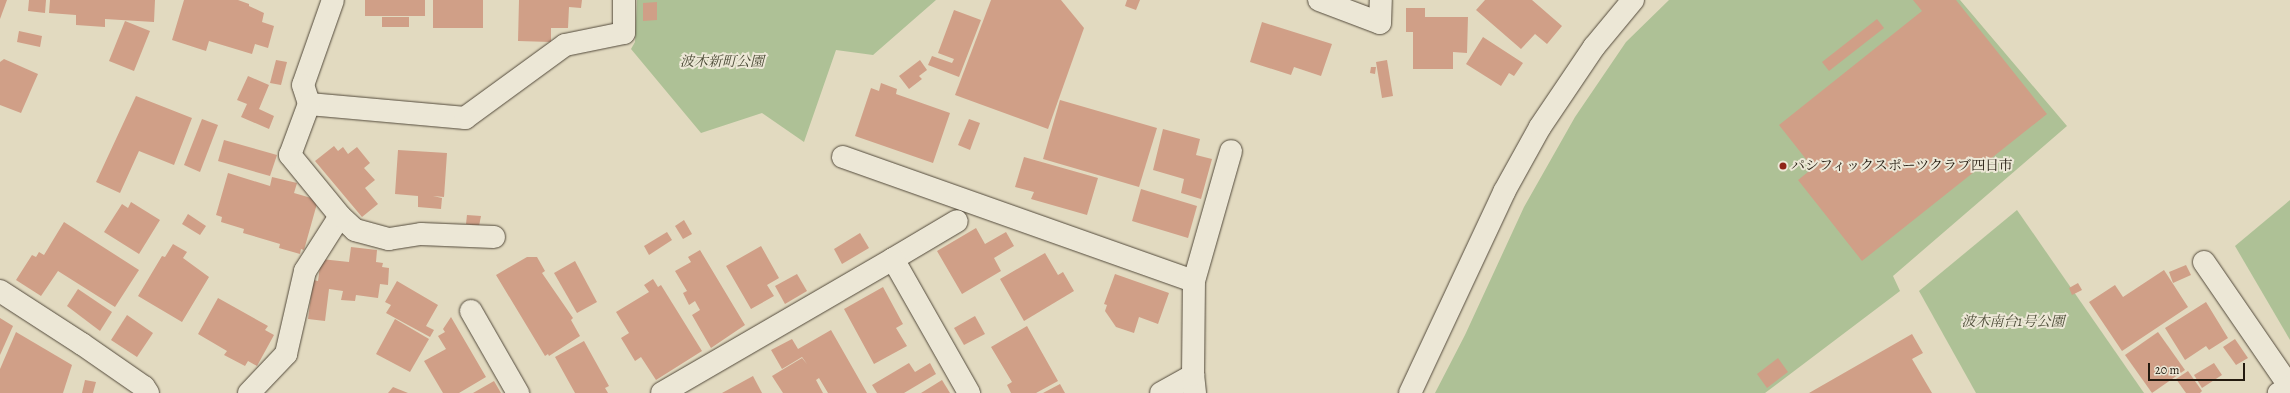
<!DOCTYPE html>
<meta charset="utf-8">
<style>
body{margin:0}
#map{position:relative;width:2290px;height:393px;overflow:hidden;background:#e2dac0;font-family:Alegreya,"Noto Serif JP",serif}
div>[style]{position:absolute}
.green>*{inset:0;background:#aec196}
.building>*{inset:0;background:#d09f87}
.roads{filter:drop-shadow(0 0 1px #534a3b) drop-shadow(0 0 1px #534a3b)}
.street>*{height:22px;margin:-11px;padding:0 11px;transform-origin:11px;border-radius:11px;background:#ece7d6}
.secondary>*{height:22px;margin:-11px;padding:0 11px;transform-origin:11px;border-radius:11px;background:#ece7d6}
.dots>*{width:11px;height:11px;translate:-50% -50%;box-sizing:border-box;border:2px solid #ece7d6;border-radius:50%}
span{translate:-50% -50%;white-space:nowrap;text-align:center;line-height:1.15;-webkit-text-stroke:4px #ece7d6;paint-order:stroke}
.park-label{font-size:14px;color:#4d4c38;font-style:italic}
.poi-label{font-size:14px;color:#231a0f}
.left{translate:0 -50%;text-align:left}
.scale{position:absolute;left:2148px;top:363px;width:97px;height:18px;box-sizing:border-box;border:2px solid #231a0f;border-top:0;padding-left:5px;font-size:12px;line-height:14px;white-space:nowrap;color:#231a0f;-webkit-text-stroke:3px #ece7d6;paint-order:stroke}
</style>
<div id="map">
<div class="green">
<i style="clip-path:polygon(637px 0,936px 0,873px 55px,836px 50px,804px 142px,762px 113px,701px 133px,631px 49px,635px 42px)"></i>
<i style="clip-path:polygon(1669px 0,1960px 0,2067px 126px,1893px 276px,1900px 291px,1765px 393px,1435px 393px,1465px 335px,1524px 207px,1575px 117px,1626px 42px)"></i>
<i style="clip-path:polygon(2290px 200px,2290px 340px,2235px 246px)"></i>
<i style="clip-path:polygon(2017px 210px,2144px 393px,1976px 393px,1919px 291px)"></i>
</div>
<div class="building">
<i style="clip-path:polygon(0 0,7px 0,0 19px)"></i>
<i style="clip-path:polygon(29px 0,46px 0,45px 13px,28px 11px)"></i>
<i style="clip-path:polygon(50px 0,155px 0,154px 22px,105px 19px,105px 27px,76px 25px,76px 15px,49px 13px)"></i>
<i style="clip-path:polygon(184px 0,238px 0,249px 4px,249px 6px,264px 13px,262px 22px,274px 26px,268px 48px,255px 44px,252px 54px,209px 41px,206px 51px,172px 40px)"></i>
<i style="clip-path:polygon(365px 0,425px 0,425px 16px,365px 16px)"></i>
<i style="clip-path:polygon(433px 0,483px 0,483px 28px,433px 28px)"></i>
<i style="clip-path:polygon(519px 0,582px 0,581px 8px,569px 7px,568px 28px,551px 28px,551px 42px,518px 41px)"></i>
<i style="clip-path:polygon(991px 0,1061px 0,1084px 28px,1048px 129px,955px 95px)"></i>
<i style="clip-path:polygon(1127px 0,1140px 0,1136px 10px,1125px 6px)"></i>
<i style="clip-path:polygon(1485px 0,1532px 0,1562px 26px,1547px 44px,1535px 34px,1521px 49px,1476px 10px)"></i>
<i style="clip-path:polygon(1913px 0,1956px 0,2047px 114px,1862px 261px,1798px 180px,1813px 168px,1779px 125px,1922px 11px)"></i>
<i style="clip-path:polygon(657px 2px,657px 20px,643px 21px,643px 3px)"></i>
<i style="clip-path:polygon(1406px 8px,1425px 8px,1425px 17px,1468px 17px,1467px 53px,1453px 52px,1453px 69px,1413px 69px,1413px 32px,1406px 32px)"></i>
<i style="clip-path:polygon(954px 10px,981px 20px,959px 77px,928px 65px,932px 56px,952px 63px,954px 59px,938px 53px)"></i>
<i style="clip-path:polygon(382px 17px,409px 17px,409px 27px,382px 27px)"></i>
<i style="clip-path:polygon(1877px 19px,1884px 28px,1829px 71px,1822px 62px)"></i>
<i style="clip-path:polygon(125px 21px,150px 31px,134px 71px,109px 61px)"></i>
<i style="clip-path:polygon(1262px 22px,1332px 44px,1321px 76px,1294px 67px,1291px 75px,1250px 62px)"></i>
<i style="clip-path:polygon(19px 31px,42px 36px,40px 47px,17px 42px)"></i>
<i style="clip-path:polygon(1483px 37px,1523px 63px,1514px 76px,1509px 73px,1501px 86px,1466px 64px)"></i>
<i style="clip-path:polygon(4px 59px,38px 74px,21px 113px,0 105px,0 62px)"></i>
<i style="clip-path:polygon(276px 60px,287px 62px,281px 85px,270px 83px)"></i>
<i style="clip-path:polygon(920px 60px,927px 70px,919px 76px,922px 79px,909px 89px,899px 76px)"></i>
<i style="clip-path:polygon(1387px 60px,1393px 96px,1382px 98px,1376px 62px)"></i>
<i style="clip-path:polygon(1371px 67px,1376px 67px,1375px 74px,1370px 73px)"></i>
<i style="clip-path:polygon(248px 76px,269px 85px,259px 109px,274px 116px,269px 129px,241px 117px,247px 104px,237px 100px)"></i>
<i style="clip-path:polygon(881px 83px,897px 89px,896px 94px,950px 113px,933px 163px,855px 136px,871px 88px,879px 91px)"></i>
<i style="clip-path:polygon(136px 96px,192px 118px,174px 165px,139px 151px,120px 193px,96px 182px)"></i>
<i style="clip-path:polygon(1060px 100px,1157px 128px,1139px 187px,1043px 159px)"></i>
<i style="clip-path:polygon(202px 119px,218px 125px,200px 172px,184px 165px)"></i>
<i style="clip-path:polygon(969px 119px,980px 123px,970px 150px,958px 145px)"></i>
<i style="clip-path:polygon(1163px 129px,1200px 139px,1196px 155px,1212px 159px,1201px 199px,1181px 193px,1184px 179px,1153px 170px)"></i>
<i style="clip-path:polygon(224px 140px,277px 155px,270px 176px,218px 161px)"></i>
<i style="clip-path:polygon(334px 146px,338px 151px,343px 147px,348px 154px,357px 147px,370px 163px,364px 168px,375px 180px,365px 188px,378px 204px,362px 217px,315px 161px)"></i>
<i style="clip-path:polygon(398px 150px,447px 153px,444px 197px,433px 196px,442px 198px,441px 209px,418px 207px,418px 196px,395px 194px)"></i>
<i style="clip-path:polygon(1024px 157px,1098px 178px,1087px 215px,1031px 199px,1034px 192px,1015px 187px)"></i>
<i style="clip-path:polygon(228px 173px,270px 186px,272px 177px,297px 183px,294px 193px,318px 200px,304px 250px,301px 249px,300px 254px,279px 248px,280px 244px,243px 233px,244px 229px,221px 222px,222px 217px,216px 215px)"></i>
<i style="clip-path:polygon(1141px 189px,1197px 206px,1188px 238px,1132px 221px)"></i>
<i style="clip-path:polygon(131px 202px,160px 220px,139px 254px,104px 232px,122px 204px,128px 208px)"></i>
<i style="clip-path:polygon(188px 214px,206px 226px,200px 235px,182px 224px)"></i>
<i style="clip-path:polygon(467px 215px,481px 216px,479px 226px,466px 224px)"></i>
<i style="clip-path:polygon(684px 220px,692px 234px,683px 239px,675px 226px)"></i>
<i style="clip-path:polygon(64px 222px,139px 270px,115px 307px,58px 271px,41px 296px,16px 280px,32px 255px,36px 257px,39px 252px,44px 255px)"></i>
<i style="clip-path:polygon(976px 228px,985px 244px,1006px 232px,1014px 246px,994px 258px,1001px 271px,962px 294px,937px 251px)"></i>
<i style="clip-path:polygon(667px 232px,672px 240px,649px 255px,644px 246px)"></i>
<i style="clip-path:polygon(860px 233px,869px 248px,842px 264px,834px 249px)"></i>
<i style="clip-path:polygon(173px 244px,187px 252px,183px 258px,209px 277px,182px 322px,138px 296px,162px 256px,165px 257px)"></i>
<i style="clip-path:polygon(761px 246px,779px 278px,767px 285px,774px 296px,751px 309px,726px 266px)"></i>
<i style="clip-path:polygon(351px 247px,377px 250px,376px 262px,383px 263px,382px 267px,389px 268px,388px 285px,380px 284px,378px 298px,356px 295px,355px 301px,341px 300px,343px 291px,329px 289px,325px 321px,308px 319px,313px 280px,318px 281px,321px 259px,349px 262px)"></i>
<i style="clip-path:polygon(700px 250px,745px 325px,711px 348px,692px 315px,700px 310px,695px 301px,689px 305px,683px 293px,687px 291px,675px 271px,691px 262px,688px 257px)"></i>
<i style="clip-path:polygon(1045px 253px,1058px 275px,1063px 272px,1074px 291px,1024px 321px,1000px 279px)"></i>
<i style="clip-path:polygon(527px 257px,537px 257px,545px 271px,542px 273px,573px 318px,571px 320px,580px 336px,549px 356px,548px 354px,545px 356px,496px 275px)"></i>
<i style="clip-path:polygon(575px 261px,597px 302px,577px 313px,554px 273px)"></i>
<i style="clip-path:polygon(2186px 265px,2191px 275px,2173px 283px,2169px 272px)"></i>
<i style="clip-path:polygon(2164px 270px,2188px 307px,2122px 351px,2089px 302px,2115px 285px,2123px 297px)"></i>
<i style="clip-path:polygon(797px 274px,807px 291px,785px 304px,775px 286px)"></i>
<i style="clip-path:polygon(1115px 274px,1169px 293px,1158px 324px,1139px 317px,1134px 333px,1116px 327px,1105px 311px,1107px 305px,1104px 304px)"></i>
<i style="clip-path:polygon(653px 279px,658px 287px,661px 285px,702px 351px,656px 380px,641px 357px,635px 361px,621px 338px,629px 333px,616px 312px,649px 292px,644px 285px)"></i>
<i style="clip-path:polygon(397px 281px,438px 305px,426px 326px,434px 330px,430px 337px,386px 313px,391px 305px,385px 302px)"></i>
<i style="clip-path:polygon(2078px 283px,2082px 290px,2072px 295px,2069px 288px)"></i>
<i style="clip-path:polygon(883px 287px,903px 324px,896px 328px,907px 346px,874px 364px,844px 309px)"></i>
<i style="clip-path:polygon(78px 289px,112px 312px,100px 331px,67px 306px)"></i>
<i style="clip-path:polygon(218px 298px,268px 326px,265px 330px,274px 335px,257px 366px,248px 361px,245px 366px,224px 355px,227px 351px,198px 334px)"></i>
<i style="clip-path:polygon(2206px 302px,2228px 338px,2209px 350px,2206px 346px,2185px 360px,2165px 328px)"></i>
<i style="clip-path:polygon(127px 315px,153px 333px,137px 357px,111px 340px)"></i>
<i style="clip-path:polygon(975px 316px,985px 334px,964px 345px,954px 328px)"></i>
<i style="clip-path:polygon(451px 317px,486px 377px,459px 393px,443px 393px,424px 361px,446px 349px,438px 336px,445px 332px,443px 329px)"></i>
<i style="clip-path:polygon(0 318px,13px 326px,0 355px)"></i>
<i style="clip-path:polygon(395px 319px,429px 339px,410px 372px,376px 354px)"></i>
<i style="clip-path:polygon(1027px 326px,1058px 381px,1036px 393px,1011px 393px,1007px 385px,1012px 382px,991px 347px)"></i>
<i style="clip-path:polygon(831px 330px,867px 393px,828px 393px,819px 378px,816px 380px,823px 393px,783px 393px,772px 376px,802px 358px,807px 364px,802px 357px,782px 369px,771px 350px,792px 339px,798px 349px)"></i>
<i style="clip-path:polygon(16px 332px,72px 365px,63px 393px,0 393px,0 369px)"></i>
<i style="clip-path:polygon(2158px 332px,2185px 370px,2152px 393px,2125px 355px)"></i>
<i style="clip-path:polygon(1912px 334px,1923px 353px,1912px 359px,1932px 393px,1809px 393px)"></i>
<i style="clip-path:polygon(2235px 339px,2248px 358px,2236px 365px,2223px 347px)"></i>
<i style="clip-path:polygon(584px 341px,609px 386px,605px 388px,608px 393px,575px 393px,555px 357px)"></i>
<i style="clip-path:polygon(1778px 358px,1788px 372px,1767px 388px,1757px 374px)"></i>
<i style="clip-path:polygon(909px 363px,915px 372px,930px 363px,936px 374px,904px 393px,877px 393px,872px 385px)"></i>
<i style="clip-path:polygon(2214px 363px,2222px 375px,2202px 388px,2194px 375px)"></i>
<i style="clip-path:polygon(2188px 371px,2202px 391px,2200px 393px,2186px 393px,2176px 379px)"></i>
<i style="clip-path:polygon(753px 376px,762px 393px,722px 393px)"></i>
<i style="clip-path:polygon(85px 380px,96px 382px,93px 393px,82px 393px)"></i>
<i style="clip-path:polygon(942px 380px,950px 393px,921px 393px)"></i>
<i style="clip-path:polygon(494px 381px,501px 393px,473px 393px)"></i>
<i style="clip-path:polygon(1060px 384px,1065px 393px,1043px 393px)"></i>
<i style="clip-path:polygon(393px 387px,408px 393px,388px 393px)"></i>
</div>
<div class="roads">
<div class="street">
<i style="left:333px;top:0;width:90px;rotate:109.4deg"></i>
<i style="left:303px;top:85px;width:20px;rotate:72deg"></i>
<i style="left:309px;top:104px;width:157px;rotate:5.1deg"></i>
<i style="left:465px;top:118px;width:124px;rotate:-36.1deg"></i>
<i style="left:565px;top:45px;width:60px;rotate:-11.5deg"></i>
<i style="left:624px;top:33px;width:33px;rotate:-90deg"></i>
<i style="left:1319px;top:0;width:65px;rotate:20.7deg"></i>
<i style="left:1380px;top:23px;width:23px;rotate:-88deg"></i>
<i style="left:843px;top:157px;width:372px;rotate:19.5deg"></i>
<i style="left:340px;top:216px;width:21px;rotate:43deg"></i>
<i style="left:355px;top:230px;width:35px;rotate:15deg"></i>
<i style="left:389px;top:239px;width:32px;rotate:-9deg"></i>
<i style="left:421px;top:234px;width:73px;rotate:2.4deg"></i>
<i style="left:893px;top:259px;width:74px;rotate:-30.7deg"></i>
<i style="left:2204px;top:262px;width:152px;rotate:55.5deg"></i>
<i style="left:2290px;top:387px;width:13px;rotate:151deg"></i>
<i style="left:471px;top:311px;width:95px;rotate:60.2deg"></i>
<i style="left:249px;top:393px;width:54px;rotate:-46.5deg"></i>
<i style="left:286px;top:354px;width:85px;rotate:-77.1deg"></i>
<i style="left:305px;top:271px;width:65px;rotate:-57.5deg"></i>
<i style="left:340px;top:216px;width:79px;rotate:-129.3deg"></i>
<i style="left:290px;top:155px;width:54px;rotate:-69.6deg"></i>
<i style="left:662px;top:393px;width:267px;rotate:-30.1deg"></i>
<i style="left:893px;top:259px;width:154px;rotate:60.4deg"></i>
<i style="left:1161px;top:393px;width:37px;rotate:-29deg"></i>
<i style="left:1195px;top:393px;width:18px;rotate:-96deg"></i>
<i style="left:1193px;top:375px;width:94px;rotate:-89.4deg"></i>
<i style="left:1194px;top:281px;width:135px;rotate:-74.1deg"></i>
</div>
<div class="secondary">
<i style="left:0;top:291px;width:98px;rotate:32.9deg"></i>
<i style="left:82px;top:344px;width:75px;rotate:34.7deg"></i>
<i style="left:144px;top:387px;width:7px;rotate:56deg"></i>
<i style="left:1410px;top:393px;width:222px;rotate:-64.9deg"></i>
<i style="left:1504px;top:192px;width:74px;rotate:-61deg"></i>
<i style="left:1540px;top:127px;width:97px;rotate:-56deg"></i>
<i style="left:1594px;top:47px;width:61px;rotate:-50.3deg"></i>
</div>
</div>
<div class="dots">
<i style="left:1783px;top:166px;background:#8f2418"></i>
</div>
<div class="park-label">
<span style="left:722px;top:62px">波木新町公園</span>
<span style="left:2013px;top:322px">波木南台1号公園</span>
</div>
<div class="poi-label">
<span class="left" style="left:1791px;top:166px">パシフィックスポーツクラブ四日市</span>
</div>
<div class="scale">20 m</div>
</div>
